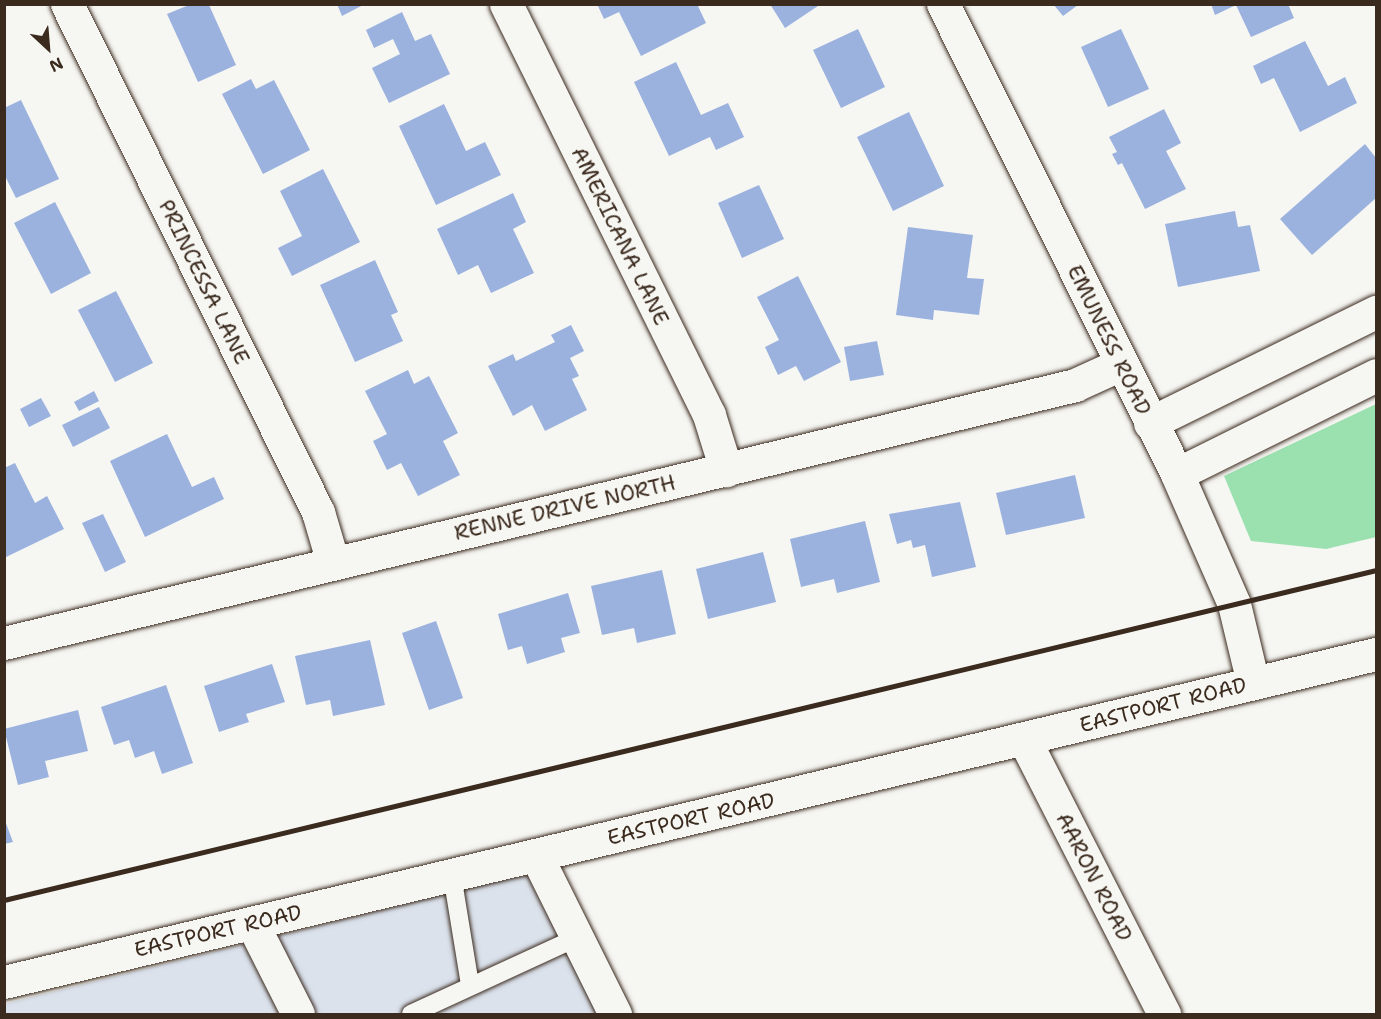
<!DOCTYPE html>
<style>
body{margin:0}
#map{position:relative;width:1381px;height:1019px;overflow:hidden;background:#f6f6f2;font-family:"Shantell Sans",sans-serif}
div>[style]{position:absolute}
.built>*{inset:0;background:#dbe2ec}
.green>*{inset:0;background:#9ae1af}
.building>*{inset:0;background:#9bb2df}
.roads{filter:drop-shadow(0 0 2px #3b2a1e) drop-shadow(0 0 2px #3b2a1e)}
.lane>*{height:18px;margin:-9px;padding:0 9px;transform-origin:9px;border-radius:9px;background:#f6f6f2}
.street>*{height:33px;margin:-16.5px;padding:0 16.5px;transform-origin:16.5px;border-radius:16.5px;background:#f6f6f2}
.secondary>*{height:33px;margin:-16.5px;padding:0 16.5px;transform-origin:16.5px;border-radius:16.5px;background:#f6f6f2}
.rail>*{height:4.5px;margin:-2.25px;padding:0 2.25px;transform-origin:2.25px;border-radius:2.25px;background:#3b2a1e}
span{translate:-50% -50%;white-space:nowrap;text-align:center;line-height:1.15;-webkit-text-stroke:6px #f6f6f2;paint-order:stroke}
.street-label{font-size:21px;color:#3b2a1e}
.frame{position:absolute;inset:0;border:6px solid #3b2a1e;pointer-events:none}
.north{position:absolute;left:18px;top:18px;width:60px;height:60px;-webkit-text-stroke:4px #f6f6f2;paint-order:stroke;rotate:154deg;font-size:16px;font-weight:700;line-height:24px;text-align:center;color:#3b2a1e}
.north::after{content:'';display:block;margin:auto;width:21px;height:27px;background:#3b2a1e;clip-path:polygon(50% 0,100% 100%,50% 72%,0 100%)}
</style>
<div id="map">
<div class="built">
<i style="clip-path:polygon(530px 873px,603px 1014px,5px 1014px,4px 1004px)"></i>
</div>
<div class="green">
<i style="clip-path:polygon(1376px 404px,1376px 537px,1326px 549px,1251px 541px,1224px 476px)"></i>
</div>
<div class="building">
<i style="clip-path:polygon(337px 4px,365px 4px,342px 16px)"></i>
<i style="clip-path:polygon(597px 4px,697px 4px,706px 23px,641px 56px,619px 12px,604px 19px)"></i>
<i style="clip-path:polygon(770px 4px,821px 4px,785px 28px)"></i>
<i style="clip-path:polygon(1211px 4px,1288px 4px,1294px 18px,1251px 37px,1236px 5px,1215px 15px)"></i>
<i style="clip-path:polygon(189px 5px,209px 5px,236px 65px,198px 82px,167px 14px)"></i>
<i style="clip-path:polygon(1054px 5px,1078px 5px,1063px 16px)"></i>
<i style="clip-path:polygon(402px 12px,415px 41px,431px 34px,450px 74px,389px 103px,372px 68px,400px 54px,393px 39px,374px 48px,366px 30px)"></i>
<i style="clip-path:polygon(858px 29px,885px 87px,841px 108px,813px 50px)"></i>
<i style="clip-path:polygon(1121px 29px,1149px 89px,1108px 107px,1081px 47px)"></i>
<i style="clip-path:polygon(1305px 41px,1328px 86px,1345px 77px,1357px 103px,1300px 132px,1274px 78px,1261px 84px,1253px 66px)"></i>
<i style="clip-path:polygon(676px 62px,701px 115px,728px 103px,744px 137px,716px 150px,710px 137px,669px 156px,634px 82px)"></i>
<i style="clip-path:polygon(251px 79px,256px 89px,274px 80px,310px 150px,263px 174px,222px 94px)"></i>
<i style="clip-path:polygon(21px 100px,59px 179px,16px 198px,4px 174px,4px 108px)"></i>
<i style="clip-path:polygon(444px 104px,466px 151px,485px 142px,501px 175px,436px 205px,399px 126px)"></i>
<i style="clip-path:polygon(1164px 109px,1181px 143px,1166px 151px,1186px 189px,1145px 209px,1122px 163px,1118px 165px,1112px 154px,1117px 152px,1109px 137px)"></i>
<i style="clip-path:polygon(909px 112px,944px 186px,893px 211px,857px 137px)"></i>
<i style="clip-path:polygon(1365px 144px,1376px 158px,1376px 198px,1312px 255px,1280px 219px)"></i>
<i style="clip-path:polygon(323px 169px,360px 242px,292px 276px,278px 248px,302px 236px,280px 191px)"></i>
<i style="clip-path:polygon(759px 185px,784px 239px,742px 258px,718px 203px)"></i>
<i style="clip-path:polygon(513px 193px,526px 222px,513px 229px,534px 273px,491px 293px,478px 265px,458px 275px,437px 229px)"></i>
<i style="clip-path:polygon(55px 202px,91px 273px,51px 294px,14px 223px)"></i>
<i style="clip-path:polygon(1235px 211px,1238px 227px,1250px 225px,1260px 271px,1178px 287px,1165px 224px)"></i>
<i style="clip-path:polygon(908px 227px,973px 235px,967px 278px,984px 279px,979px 315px,934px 310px,933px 320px,896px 315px)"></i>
<i style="clip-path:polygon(375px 260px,398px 312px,391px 315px,403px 341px,355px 362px,320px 285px)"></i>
<i style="clip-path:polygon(798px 276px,841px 362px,804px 381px,796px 366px,778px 375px,765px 347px,779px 340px,757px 297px)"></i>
<i style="clip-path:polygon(116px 291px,153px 363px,115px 382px,78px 310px)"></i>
<i style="clip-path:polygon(571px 325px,584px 351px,570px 358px,579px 376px,572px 379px,587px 410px,545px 431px,532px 405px,513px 416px,488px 366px,513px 354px,516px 361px,555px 342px,551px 335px)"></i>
<i style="clip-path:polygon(877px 341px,884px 375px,850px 381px,844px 347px)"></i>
<i style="clip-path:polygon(408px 370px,414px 384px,429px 376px,458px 433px,443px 441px,460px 475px,418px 496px,401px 463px,387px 470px,373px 441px,387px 434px,365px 391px)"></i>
<i style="clip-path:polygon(94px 391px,99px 401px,79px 411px,74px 402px)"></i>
<i style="clip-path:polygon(41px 398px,51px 416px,29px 427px,20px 409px)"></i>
<i style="clip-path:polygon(99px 407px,110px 428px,73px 447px,62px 425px)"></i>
<i style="clip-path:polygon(167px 434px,192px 487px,214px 477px,224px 499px,145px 537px,110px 461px)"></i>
<i style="clip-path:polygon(15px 463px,35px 503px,47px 496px,64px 529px,4px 558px,4px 468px)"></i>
<i style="clip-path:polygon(1075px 475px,1085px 518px,1006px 535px,996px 493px)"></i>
<i style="clip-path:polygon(960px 502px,976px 567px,932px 577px,925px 545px,913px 548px,911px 540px,897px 544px,889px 514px)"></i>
<i style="clip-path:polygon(103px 514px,126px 562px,105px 572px,82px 523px)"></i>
<i style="clip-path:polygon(865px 521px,880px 582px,837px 593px,834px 579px,801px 587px,790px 539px)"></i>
<i style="clip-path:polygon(763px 552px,776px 602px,708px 619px,696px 569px)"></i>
<i style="clip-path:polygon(662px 570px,676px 634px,637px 643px,634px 628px,602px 635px,591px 586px)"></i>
<i style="clip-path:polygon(568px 593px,580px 633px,561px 638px,565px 652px,527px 664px,522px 646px,508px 650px,498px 614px)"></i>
<i style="clip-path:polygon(436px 621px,463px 698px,429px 710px,402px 633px)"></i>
<i style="clip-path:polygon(370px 640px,385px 705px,333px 716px,330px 700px,306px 705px,295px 656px)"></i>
<i style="clip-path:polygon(272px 664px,285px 702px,246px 714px,249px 722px,219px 732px,204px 686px)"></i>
<i style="clip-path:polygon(166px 685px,193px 763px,162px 774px,154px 751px,135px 758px,129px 740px,114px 745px,101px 707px)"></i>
<i style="clip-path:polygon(78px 710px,88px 751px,45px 761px,49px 777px,18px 785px,4px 729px)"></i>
<i style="clip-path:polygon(4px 818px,13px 842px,4px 844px)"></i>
</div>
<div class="roads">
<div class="lane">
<i style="left:452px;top:875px;width:111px;rotate:80.7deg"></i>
<i style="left:411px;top:1014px;width:182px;rotate:-24.7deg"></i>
</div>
<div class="street">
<i style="left:67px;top:4px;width:567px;rotate:63.71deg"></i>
<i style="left:318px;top:512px;width:53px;rotate:73.6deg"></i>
<i style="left:506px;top:4px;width:458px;rotate:63.7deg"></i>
<i style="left:709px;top:415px;width:58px;rotate:72.8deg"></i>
<i style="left:943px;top:4px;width:525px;rotate:63.53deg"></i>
<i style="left:1177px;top:474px;width:142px;rotate:66.3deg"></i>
<i style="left:1234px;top:604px;width:81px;rotate:76.5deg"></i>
<i style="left:1150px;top:423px;width:252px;rotate:-26.2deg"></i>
<i style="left:1177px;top:474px;width:222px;rotate:-26.4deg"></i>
<i style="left:4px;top:643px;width:1102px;rotate:-13.54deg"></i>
<i style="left:1075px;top:385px;width:51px;rotate:-24.5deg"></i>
<i style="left:1024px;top:739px;width:309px;rotate:63deg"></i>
<i style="left:536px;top:855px;width:178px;rotate:63.6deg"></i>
<i style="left:252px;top:923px;width:102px;rotate:63.2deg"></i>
</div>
<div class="secondary">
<i style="left:4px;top:982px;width:1411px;rotate:-13.45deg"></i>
</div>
</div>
<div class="rail">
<i style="left:4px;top:900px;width:1411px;rotate:-13.52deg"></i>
</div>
<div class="street-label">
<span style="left:620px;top:236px;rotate:64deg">AMERICANA LANE</span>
<span style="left:204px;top:282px;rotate:64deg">PRINCESSA LANE</span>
<span style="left:1109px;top:340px;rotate:64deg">EMUNESS ROAD</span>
<span style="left:565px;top:508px;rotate:-13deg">RENNE DRIVE NORTH</span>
<span style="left:1163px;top:705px;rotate:-14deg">EASTPORT ROAD</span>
<span style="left:691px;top:819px;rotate:-13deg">EASTPORT ROAD</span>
<span style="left:1094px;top:877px;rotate:63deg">AARON ROAD</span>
<span style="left:218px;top:931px;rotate:-13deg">EASTPORT ROAD</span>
</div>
<div class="frame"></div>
<div class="north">N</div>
</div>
